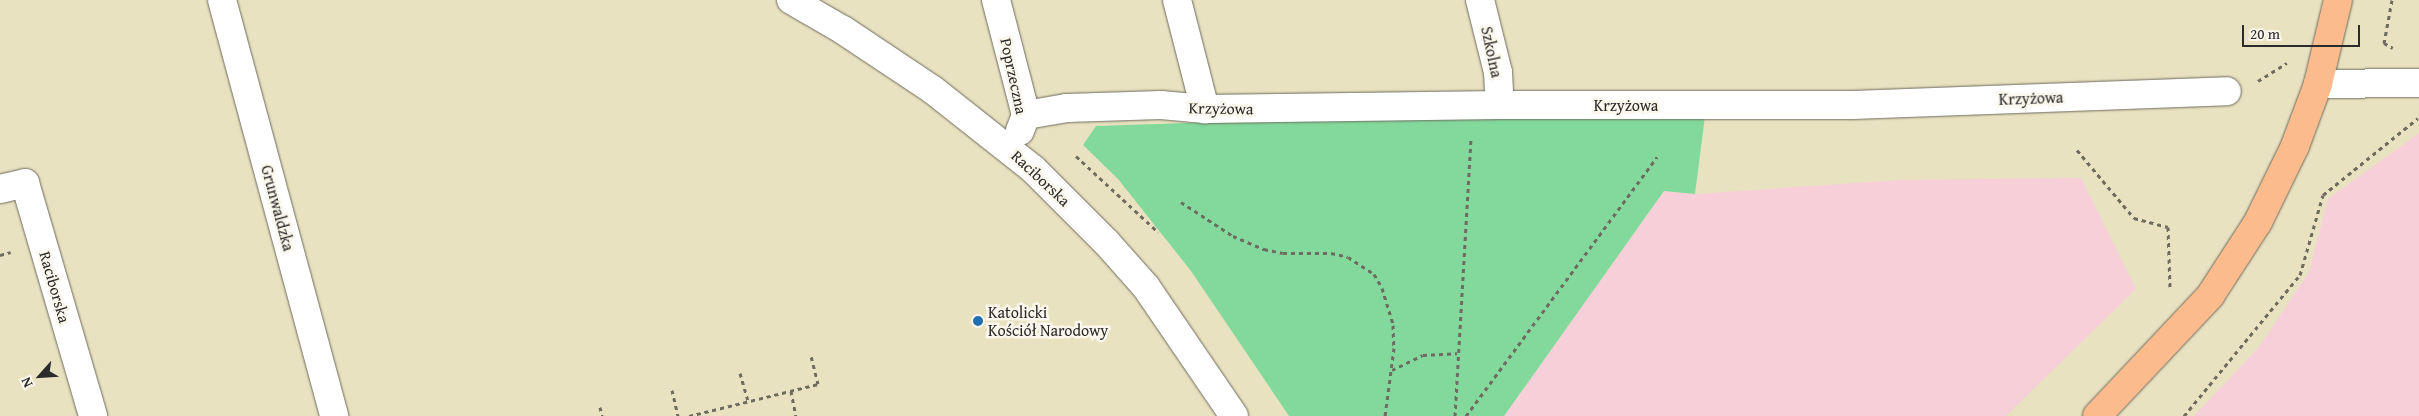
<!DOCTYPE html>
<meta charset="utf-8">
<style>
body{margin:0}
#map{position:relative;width:2419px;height:416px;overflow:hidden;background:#e9e2c0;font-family:"Gentium Book Plus",serif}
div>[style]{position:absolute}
.built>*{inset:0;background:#f6cfd8}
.green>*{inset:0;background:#83d99c}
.path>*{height:3px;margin-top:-1.5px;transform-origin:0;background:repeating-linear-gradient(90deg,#6e6b5f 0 4px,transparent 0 8px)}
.roads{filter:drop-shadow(0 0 1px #6e6b5f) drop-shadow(0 0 1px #6e6b5f)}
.minor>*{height:28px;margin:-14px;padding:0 14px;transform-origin:14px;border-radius:14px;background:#fff}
.major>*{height:28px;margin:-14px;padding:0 14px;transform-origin:14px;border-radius:14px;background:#fbbb8c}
.dots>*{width:14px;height:14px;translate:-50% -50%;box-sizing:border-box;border:2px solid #fbf7ec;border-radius:50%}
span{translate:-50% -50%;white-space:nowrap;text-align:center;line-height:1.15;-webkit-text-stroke:5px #fbf7ec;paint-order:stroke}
.street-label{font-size:16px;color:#2b2b2b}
.poi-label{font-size:16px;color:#2b2b2b}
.left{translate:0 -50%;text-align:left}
.north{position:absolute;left:15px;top:351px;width:50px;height:50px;-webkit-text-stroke:4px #fbf7ec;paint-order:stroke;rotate:244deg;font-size:14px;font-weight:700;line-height:20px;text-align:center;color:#2b2b2b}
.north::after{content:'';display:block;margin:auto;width:18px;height:22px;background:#2b2b2b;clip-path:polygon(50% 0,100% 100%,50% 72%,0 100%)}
.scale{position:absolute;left:2242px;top:25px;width:118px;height:22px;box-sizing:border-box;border:2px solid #2b2b2b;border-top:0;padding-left:6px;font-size:15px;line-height:18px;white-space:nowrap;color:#2b2b2b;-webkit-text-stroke:4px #fbf7ec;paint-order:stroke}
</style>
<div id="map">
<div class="built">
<i style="clip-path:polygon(2419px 133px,2419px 416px,2194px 416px,2259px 347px,2309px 272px,2328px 199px)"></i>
<i style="clip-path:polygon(2081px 178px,2136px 289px,2006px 416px,1504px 416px,1664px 191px,1695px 194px,1899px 180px)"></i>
</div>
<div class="green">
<i style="clip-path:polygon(1459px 114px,1705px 116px,1695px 194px,1664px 191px,1504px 416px,1289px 416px,1191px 271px,1118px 179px,1083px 145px,1096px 126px)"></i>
</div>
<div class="path">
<i style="left:2392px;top:0;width:44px;rotate:100.5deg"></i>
<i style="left:2384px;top:43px;width:10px;rotate:29deg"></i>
<i style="left:2258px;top:81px;width:34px;rotate:-32deg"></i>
<i style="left:2077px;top:150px;width:89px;rotate:50deg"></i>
<i style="left:2134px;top:218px;width:35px;rotate:15deg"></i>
<i style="left:2168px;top:227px;width:60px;rotate:88.1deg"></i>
<i style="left:1076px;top:156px;width:112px;rotate:42.8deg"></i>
<i style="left:1181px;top:202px;width:62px;rotate:33.2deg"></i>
<i style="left:1233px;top:236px;width:34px;rotate:23deg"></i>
<i style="left:1264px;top:249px;width:19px;rotate:12deg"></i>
<i style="left:1283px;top:253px;width:48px"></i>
<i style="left:1331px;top:253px;width:17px;rotate:13deg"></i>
<i style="left:1348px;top:257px;width:31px;rotate:33deg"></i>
<i style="left:1374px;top:274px;width:16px;rotate:60deg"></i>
<i style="left:1382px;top:288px;width:39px;rotate:73deg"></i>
<i style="left:1393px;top:325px;width:23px;rotate:88deg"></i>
<i style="left:1394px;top:348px;width:69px;rotate:97.5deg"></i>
<i style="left:0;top:255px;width:11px;rotate:-15deg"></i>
<i style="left:1392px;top:370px;width:34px;rotate:-26deg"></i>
<i style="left:1423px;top:355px;width:34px;rotate:-3deg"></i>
<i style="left:740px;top:373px;width:29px;rotate:74deg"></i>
<i style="left:672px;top:390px;width:27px;rotate:77deg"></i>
<i style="left:791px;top:391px;width:25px;rotate:79deg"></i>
<i style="left:600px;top:407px;width:9px;rotate:77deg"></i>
<i style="left:689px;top:416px;width:133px;rotate:-13.9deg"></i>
<i style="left:818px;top:384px;width:30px;rotate:-104deg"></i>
<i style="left:1455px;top:416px;width:277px;rotate:-86.7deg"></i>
<i style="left:1466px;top:416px;width:322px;rotate:-53.6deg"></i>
<i style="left:2184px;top:416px;width:183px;rotate:-50.6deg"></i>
<i style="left:2300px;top:275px;width:83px;rotate:-74deg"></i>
<i style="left:2323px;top:195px;width:122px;rotate:-39deg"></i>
</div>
<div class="roads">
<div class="minor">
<i style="left:222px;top:0;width:431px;rotate:74.9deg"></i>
<i style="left:791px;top:0;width:60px;rotate:30deg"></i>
<i style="left:843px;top:30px;width:108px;rotate:33.7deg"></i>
<i style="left:933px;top:90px;width:127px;rotate:38.3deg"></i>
<i style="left:1033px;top:169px;width:105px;rotate:45deg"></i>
<i style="left:1107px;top:243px;width:59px;rotate:48.4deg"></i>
<i style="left:1146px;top:287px;width:156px;rotate:55.7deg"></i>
<i style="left:996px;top:0;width:119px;rotate:75.4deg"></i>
<i style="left:1026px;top:115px;width:17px;rotate:111deg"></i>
<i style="left:1177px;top:0;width:113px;rotate:75.6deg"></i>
<i style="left:1480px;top:0;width:74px;rotate:76deg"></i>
<i style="left:1498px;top:72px;width:33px;rotate:87deg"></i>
<i style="left:2318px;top:84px;width:101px;rotate:-0.6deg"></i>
<i style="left:1026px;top:115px;width:42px;rotate:-9.7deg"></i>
<i style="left:1067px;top:108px;width:94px;rotate:-1.8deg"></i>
<i style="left:1161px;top:105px;width:44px;rotate:5.2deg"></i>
<i style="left:1205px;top:109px;width:295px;rotate:-0.8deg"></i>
<i style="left:1500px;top:105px;width:353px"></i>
<i style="left:1853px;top:105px;width:374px;rotate:-2.1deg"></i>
<i style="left:0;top:189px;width:26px;rotate:-13deg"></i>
<i style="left:25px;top:183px;width:243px;rotate:73.7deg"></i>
</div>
<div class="major">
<i style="left:2097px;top:416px;width:165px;rotate:-46.7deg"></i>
<i style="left:2210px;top:296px;width:88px;rotate:-57deg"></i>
<i style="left:2258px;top:222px;width:85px;rotate:-64deg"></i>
<i style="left:2295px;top:146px;width:66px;rotate:-69.6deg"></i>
<i style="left:2318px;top:84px;width:86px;rotate:-76.6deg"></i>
</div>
</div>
<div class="dots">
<i style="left:978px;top:321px;background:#1f6fb2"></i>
</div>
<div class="street-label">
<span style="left:1492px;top:52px;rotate:78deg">Szkolna</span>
<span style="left:1014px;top:76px;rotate:78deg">Poprzeczna</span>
<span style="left:2031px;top:98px;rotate:-2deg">Krzyżowa</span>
<span style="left:1626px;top:105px">Krzyżowa</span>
<span style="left:1221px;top:108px;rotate:1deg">Krzyżowa</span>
<span style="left:1041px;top:178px;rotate:43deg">Raciborska</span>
<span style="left:278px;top:208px;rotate:75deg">Grunwaldzka</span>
<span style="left:55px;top:287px;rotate:74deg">Raciborska</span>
</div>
<div class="poi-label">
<span class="left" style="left:988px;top:321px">Katolicki<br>Kościół Narodowy</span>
</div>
<div class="north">N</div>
<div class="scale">20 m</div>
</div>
